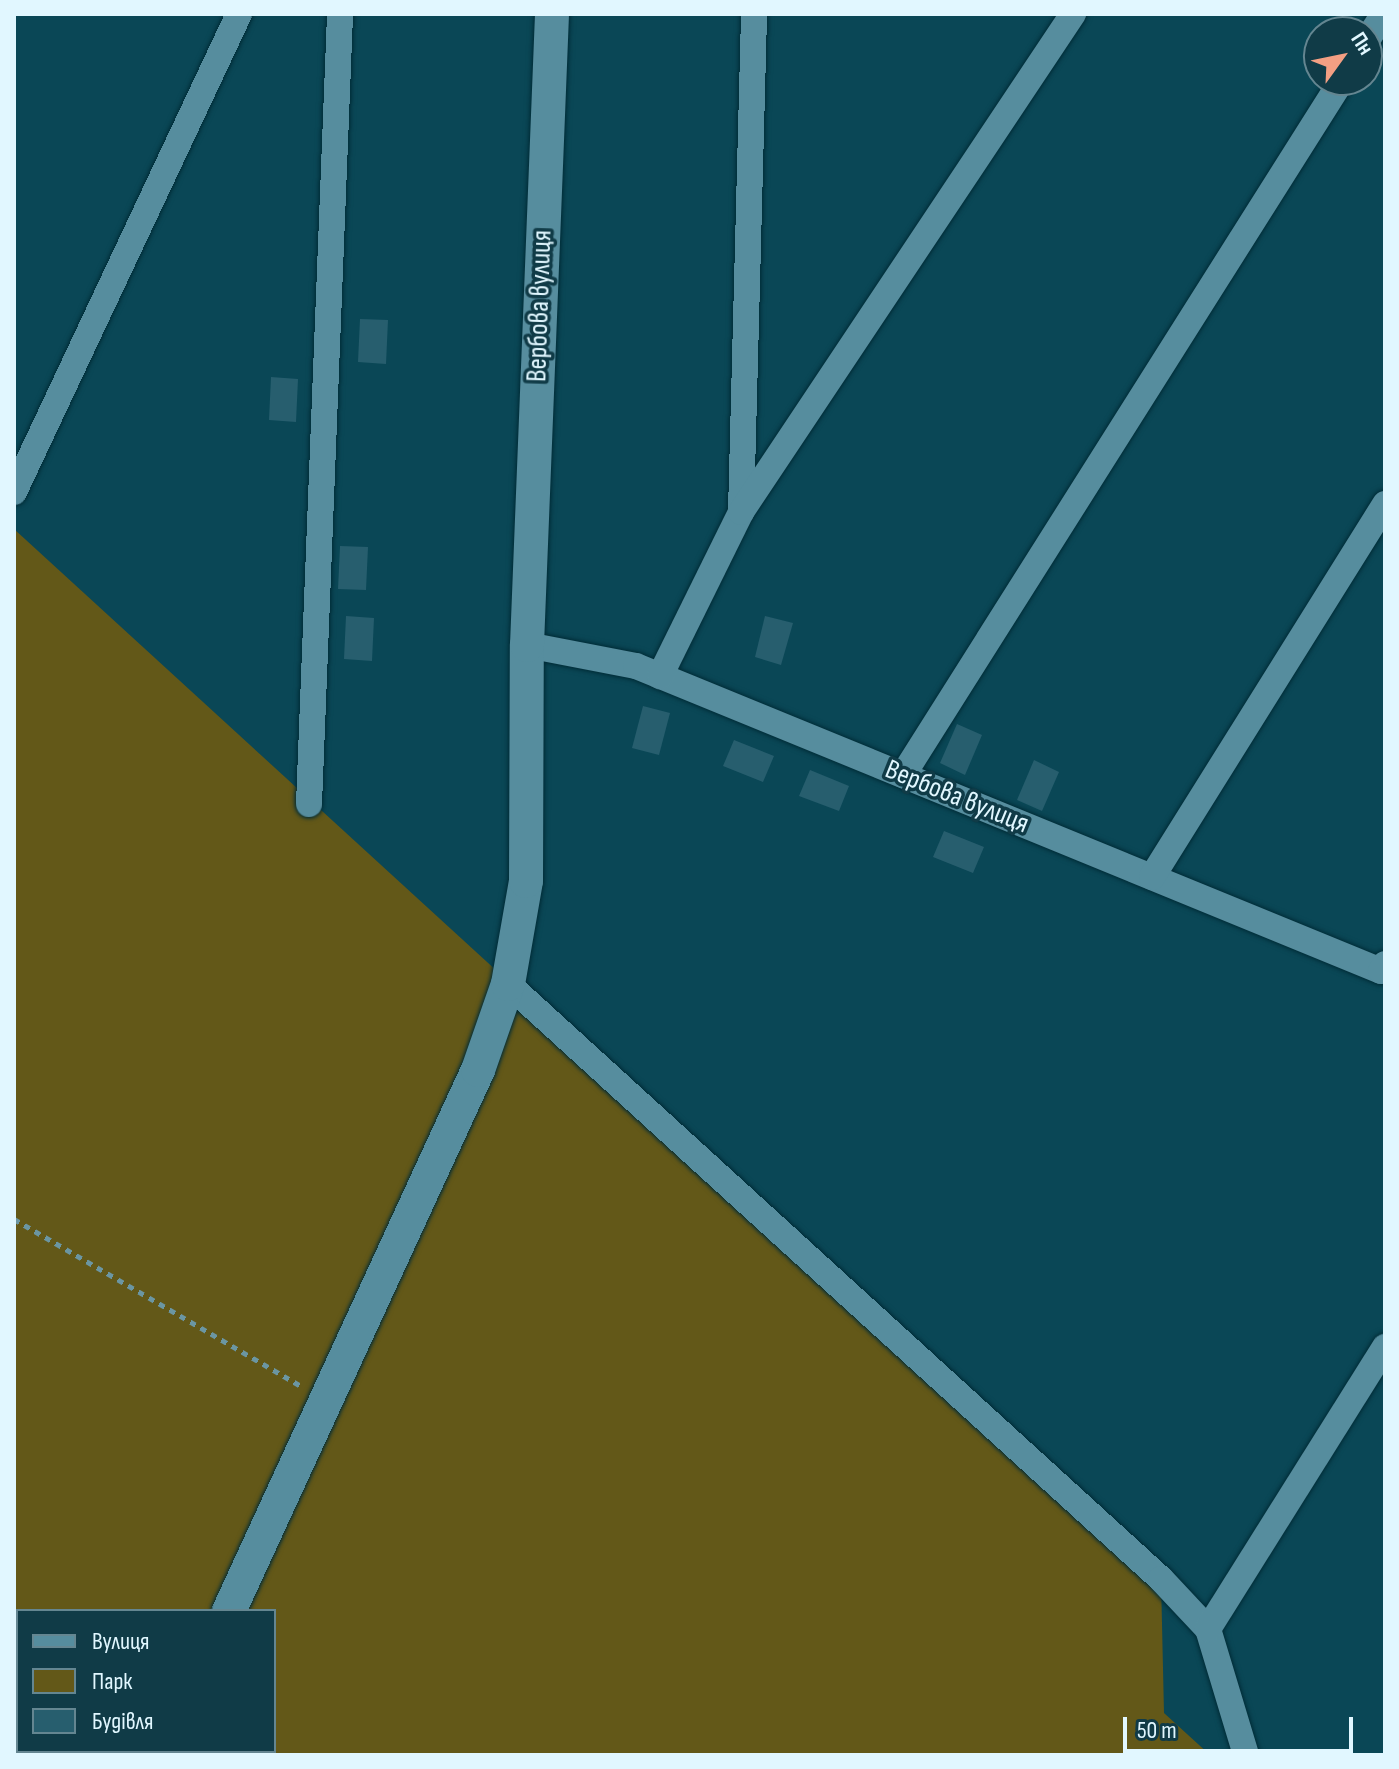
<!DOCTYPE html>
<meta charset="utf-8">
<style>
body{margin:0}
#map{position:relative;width:1399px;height:1769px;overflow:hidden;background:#0a4756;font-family:"Sofia Sans Condensed",sans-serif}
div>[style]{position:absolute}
.green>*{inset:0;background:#635818}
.building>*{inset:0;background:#275e6e}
.path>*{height:5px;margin-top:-2.5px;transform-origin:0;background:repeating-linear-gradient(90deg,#6b96a2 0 6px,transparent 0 12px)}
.roads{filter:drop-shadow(0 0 2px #002c37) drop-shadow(0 0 2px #002c37)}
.minor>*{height:26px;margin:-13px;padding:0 13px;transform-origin:13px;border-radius:13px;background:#568d9e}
.tertiary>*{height:34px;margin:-17px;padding:0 17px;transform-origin:17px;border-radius:17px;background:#568d9e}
span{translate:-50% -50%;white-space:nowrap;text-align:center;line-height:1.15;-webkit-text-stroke:7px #103b47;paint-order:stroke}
.street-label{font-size:28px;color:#e1f7ff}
.frame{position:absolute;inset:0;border:16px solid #e1f7ff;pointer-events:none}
.legend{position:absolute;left:16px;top:1609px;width:260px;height:144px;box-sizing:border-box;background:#103b47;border:2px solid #648691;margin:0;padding:10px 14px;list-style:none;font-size:24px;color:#e1f7ff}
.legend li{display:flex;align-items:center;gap:16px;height:40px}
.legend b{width:40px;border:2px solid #648691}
.north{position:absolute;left:1303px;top:16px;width:80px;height:80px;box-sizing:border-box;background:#103b47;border:2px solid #648691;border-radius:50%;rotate:57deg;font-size:22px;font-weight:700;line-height:32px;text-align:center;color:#e1f7ff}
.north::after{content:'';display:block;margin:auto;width:28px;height:36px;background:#f39f83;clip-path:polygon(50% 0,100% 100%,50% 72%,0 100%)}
.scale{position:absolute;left:1123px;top:1717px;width:230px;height:36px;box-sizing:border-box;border:4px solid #e1f7ff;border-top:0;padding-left:10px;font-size:24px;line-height:28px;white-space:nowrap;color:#e1f7ff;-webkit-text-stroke:6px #103b47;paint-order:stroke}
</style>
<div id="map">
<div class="green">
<i style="clip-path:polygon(evenodd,14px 529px,1161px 1579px,1164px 1713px,1210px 1755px,14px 1755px,14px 529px,18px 1611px,274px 1611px,274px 1751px,18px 1751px,18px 1611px)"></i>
</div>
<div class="building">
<i style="clip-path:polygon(360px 319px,388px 320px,386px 364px,358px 362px)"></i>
<i style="clip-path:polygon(271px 377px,298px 379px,296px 422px,269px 420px)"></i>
<i style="clip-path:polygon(340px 546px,368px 547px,366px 590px,338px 589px)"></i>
<i style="clip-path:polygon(346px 616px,374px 618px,372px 661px,344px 659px)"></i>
<i style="clip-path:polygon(765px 616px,793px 623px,781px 665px,755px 657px)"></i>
<i style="clip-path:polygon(643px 706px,670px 713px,659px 755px,632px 748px)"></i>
<i style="clip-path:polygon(957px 724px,982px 735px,965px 775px,940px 763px)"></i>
<i style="clip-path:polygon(734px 740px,774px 756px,763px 782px,723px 766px)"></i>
<i style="clip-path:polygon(1034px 760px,1059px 772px,1042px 811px,1017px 800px)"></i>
<i style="clip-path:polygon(810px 770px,849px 786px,839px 811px,799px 796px)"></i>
<i style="clip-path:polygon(944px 831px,984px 847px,973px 873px,933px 857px)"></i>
</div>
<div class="path">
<i style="left:14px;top:1219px;width:332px;rotate:30.2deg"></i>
<i style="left:14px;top:1729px;width:4px;rotate:27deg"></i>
<i style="left:52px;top:1751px;width:8px;rotate:30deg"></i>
</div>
<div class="roads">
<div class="minor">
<i style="left:1367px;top:40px;width:31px;rotate:-57deg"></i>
<i style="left:14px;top:492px;width:528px;rotate:-64.79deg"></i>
<i style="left:741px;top:512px;width:498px;rotate:-88.5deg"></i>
<i style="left:527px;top:645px;width:111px;rotate:10.9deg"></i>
<i style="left:636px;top:666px;width:805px;rotate:22.26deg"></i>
<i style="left:1381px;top:971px;width:8px;rotate:-60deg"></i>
<i style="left:660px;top:676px;width:183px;rotate:-63.7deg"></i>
<i style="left:741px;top:512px;width:599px;rotate:-56.31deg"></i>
<i style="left:903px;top:775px;width:822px;rotate:-57.72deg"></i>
<i style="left:309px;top:804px;width:791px;rotate:-87.75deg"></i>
<i style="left:1152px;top:877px;width:440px;rotate:-58deg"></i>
<i style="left:508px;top:984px;width:883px;rotate:42.34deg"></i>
<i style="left:1161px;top:1579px;width:69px;rotate:46.8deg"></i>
<i style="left:1208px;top:1629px;width:132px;rotate:73.2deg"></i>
<i style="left:1208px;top:1629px;width:333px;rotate:-57.9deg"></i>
</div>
<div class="tertiary">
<i style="left:229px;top:1611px;width:596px;rotate:-65.29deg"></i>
<i style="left:478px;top:1070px;width:91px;rotate:-70.8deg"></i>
<i style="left:508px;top:984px;width:105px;rotate:-80.1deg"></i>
<i style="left:526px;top:881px;width:236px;rotate:-89.8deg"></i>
<i style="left:527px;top:645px;width:631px;rotate:-87.73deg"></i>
<i style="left:162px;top:1755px;width:4px;rotate:-63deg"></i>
</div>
</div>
<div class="street-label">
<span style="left:540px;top:306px;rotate:-88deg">Вербова вулиця</span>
<span style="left:957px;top:797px;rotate:22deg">Вербова вулиця</span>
</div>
<div class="frame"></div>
<ul class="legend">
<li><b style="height:10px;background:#568d9e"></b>Вулиця</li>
<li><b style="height:22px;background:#635818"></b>Парк</li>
<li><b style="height:22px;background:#275e6e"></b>Будівля</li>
</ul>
<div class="north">Пн</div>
<div class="scale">50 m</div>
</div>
